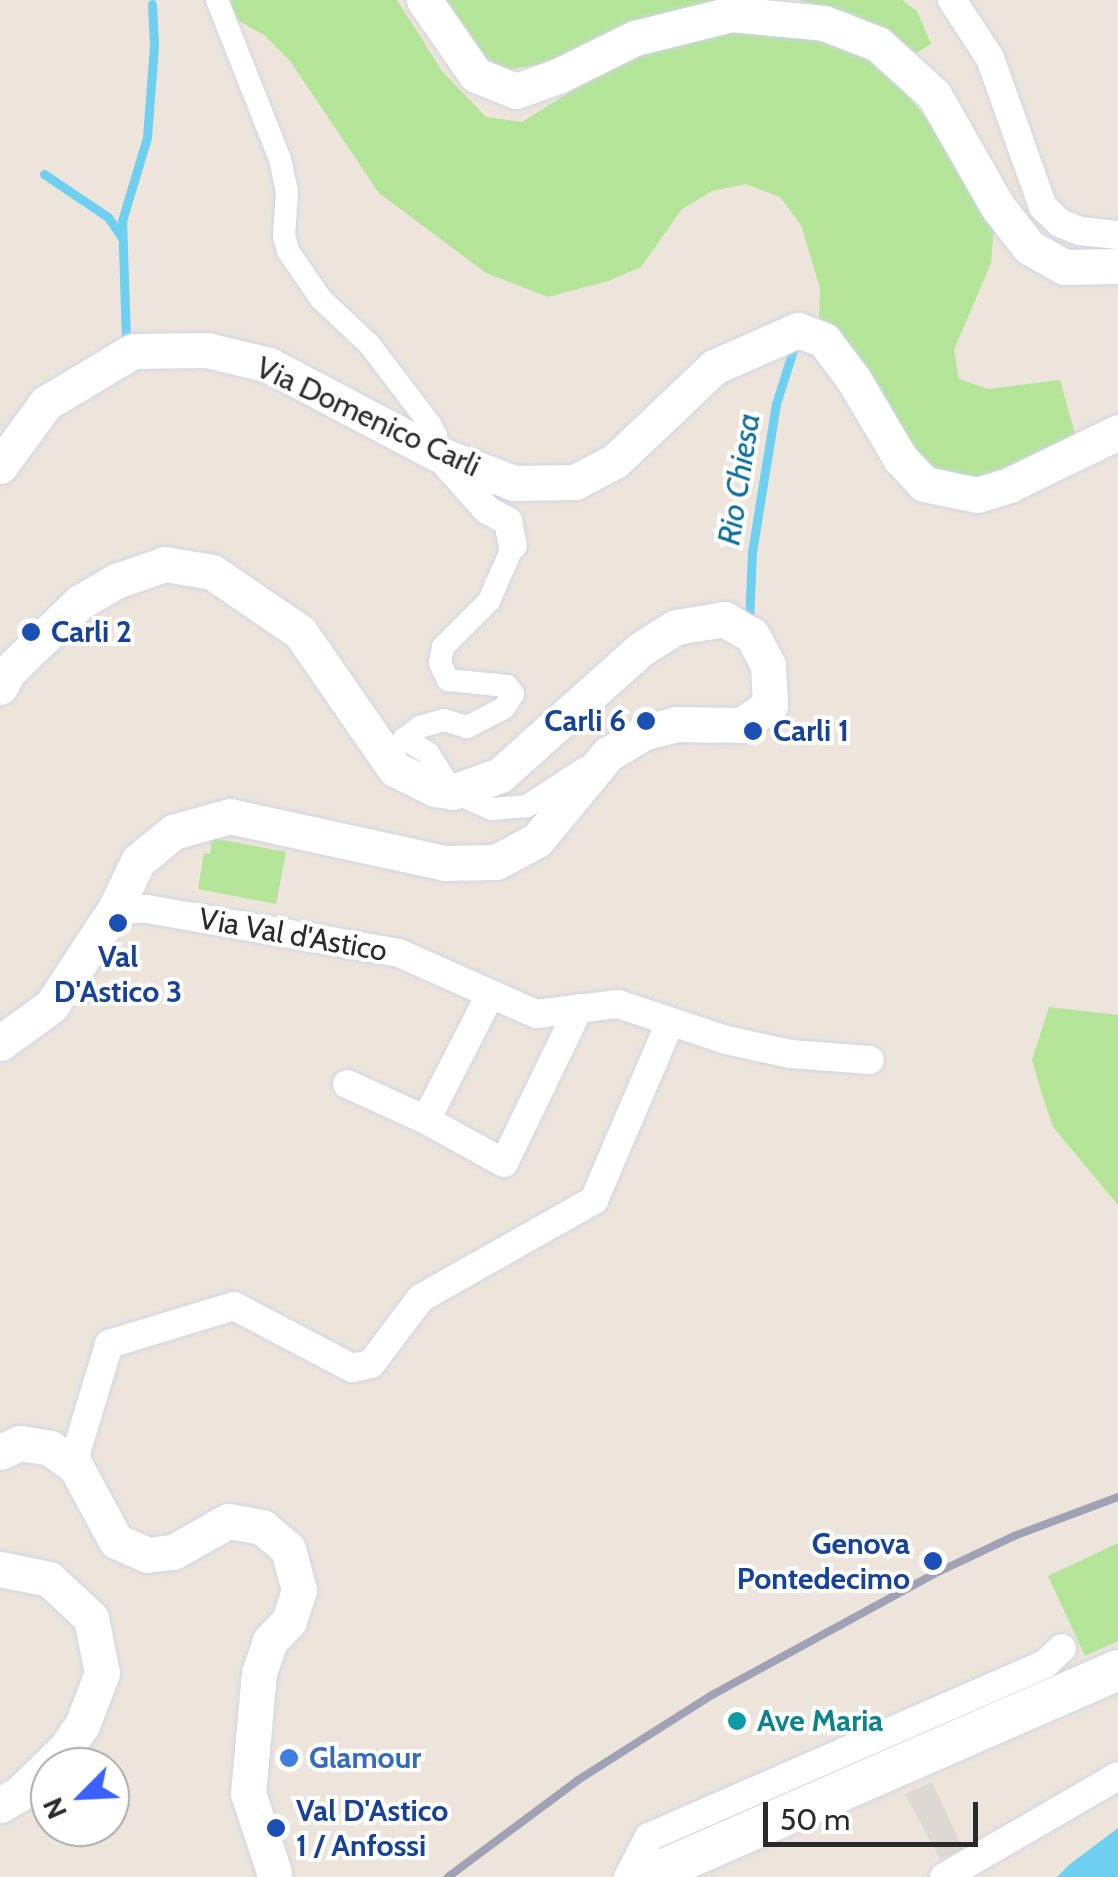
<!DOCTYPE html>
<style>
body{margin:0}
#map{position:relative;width:1118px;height:1877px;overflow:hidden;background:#ede5dc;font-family:Cabin,sans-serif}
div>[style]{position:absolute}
.green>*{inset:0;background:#b3e498}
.plaza>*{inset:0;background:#ddd8d3}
.water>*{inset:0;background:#6ecff0}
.stream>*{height:9px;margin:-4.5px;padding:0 4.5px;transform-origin:4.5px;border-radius:4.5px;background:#6ecff0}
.roads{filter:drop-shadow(0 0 2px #d1d5e3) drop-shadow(0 0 2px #d1d5e3)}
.pedestrian>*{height:22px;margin:-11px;padding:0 11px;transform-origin:11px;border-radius:11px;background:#fff}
.minor>*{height:28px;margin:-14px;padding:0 14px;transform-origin:14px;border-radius:14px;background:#fff}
.tertiary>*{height:35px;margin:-17.5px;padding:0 17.5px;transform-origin:17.5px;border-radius:17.5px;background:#fff}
.secondary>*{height:40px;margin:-20px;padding:0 20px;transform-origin:20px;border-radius:20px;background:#fff}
.rail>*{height:8px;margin:-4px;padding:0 4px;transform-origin:4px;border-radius:4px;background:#9fa2b5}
.dots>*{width:28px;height:28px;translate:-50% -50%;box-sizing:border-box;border:5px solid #fff;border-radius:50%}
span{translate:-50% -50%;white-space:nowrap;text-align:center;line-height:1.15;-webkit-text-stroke:8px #fff;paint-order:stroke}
.street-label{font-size:30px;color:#2a2a2a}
.transit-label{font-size:30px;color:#164399;font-weight:700}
.left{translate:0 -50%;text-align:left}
.right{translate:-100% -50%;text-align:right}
.culture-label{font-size:30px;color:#0d838f;font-weight:700}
.shop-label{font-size:30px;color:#366cbe;font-weight:700}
.water-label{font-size:32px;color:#0c6d9d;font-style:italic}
.north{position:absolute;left:30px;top:1747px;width:100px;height:100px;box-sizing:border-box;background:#fff;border:2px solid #aaa;border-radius:50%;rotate:246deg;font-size:28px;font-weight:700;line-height:40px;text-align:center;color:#2a2a2a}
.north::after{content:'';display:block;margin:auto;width:35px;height:45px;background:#3a61fc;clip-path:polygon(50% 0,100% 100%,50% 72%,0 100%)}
.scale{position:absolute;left:763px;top:1802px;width:215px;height:45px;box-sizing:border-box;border:5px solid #2a2a2a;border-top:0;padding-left:12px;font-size:30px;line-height:35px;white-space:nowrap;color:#2a2a2a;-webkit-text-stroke:8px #fff;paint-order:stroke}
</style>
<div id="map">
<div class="green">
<i style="clip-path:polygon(203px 0,397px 0,442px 71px,486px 117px,522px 122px,602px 72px,642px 53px,702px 34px,759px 32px,838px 44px,874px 63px,907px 94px,944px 141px,994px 227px,991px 263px,954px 350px,959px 379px,988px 389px,1060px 380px,1075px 434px,1031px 461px,988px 475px,953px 478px,922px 462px,835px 327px,819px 318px,820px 288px,801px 225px,780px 197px,746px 184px,712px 191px,682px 209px,641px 267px,608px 281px,548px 297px,486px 273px,379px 193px,290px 61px,264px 35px)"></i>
<i style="clip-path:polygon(446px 0,735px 0,545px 64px,509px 69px,484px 59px)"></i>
<i style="clip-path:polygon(798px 0,902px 0,917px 11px,931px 44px,916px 53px,850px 13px)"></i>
<i style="clip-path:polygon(212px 838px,286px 852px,276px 904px,198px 889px,204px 853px,210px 854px)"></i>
<i style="clip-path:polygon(1049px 1007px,1118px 1015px,1118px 1205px,1053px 1127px,1042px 1094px,1032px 1060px)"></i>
<i style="clip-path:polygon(1118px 1543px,1118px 1641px,1085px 1656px,1048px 1576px)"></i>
</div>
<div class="plaza">
<i style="clip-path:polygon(932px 1782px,963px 1849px,940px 1859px,905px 1794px)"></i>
</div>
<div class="water">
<i style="clip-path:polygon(1118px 1828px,1118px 1877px,1057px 1877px,1070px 1864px)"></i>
</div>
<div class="stream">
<i style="left:44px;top:174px;width:77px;rotate:33.9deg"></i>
<i style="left:108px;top:217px;width:25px;rotate:56deg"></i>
<i style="left:126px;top:339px;width:118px;rotate:-91.9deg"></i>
<i style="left:122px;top:221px;width:88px;rotate:-73.4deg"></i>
<i style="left:147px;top:137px;width:92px;rotate:-85.6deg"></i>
<i style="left:154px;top:45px;width:41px;rotate:-92.8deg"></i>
<i style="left:749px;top:621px;width:69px;rotate:-87.5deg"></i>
<i style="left:752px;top:552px;width:150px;rotate:-80.8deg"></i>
<i style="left:776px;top:404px;width:60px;rotate:-72.5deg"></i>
</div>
<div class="roads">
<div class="pedestrian">
<i style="left:217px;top:0;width:171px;rotate:68.4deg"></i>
<i style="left:280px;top:159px;width:34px;rotate:78deg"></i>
<i style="left:287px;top:192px;width:44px;rotate:93.9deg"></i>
<i style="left:284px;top:236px;width:16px;rotate:75deg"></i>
<i style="left:288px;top:251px;width:58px;rotate:55.5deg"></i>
<i style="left:321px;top:299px;width:66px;rotate:43.2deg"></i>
<i style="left:369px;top:344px;width:101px;rotate:52.7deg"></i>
<i style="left:430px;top:424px;width:13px;rotate:63deg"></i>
<i style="left:436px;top:436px;width:17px;rotate:90deg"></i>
<i style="left:513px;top:546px;width:60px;rotate:113.6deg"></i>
<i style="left:489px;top:601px;width:65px;rotate:135deg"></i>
<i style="left:443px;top:647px;width:16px;rotate:101deg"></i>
<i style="left:440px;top:663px;width:19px;rotate:65deg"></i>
<i style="left:448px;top:680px;width:59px;rotate:5.8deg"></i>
<i style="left:507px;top:686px;width:10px;rotate:53deg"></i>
<i style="left:513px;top:694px;width:17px;rotate:123deg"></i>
<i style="left:504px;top:708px;width:42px;rotate:152.8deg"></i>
<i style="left:467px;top:727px;width:24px;rotate:-163deg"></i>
<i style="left:444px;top:720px;width:25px;rotate:164deg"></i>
<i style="left:420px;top:727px;width:20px;rotate:143deg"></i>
<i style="left:404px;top:739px;width:28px;rotate:30deg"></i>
<i style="left:428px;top:753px;width:46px;rotate:57.3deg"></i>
<i style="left:453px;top:792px;width:43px;rotate:23.6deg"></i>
<i style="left:492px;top:809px;width:35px;rotate:-5deg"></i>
<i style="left:527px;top:806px;width:69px;rotate:-33.2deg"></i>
</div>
<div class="minor">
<i style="left:952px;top:0;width:69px;rotate:56.8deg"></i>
<i style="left:990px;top:58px;width:158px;rotate:70.4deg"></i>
<i style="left:1043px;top:207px;width:23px;rotate:43deg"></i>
<i style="left:1060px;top:223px;width:22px;rotate:22deg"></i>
<i style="left:1080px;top:231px;width:38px;rotate:6deg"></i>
<i style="left:437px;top:454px;width:75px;rotate:48.2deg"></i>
<i style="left:487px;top:510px;width:24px;rotate:28deg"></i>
<i style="left:508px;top:521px;width:25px;rotate:79deg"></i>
<i style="left:115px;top:909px;width:32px"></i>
<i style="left:147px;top:909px;width:256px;rotate:9.9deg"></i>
<i style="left:399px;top:953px;width:150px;rotate:24deg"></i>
<i style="left:536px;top:1014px;width:83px;rotate:-7deg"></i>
<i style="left:618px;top:1004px;width:114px;rotate:18.4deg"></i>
<i style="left:726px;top:1040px;width:66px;rotate:12.2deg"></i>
<i style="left:791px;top:1054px;width:79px;rotate:4.3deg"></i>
<i style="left:347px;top:1084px;width:87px;rotate:24.5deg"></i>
<i style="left:426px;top:1120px;width:138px;rotate:-62.9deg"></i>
<i style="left:426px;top:1120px;width:89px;rotate:28.9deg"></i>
<i style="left:504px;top:1163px;width:172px;rotate:-64.2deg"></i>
<i style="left:76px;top:1467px;width:17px;rotate:-87deg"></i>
<i style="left:77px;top:1450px;width:111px;rotate:-73.2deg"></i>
<i style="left:109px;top:1344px;width:131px;rotate:-16.9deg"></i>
<i style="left:234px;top:1306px;width:133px;rotate:27.7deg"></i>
<i style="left:352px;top:1368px;width:19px;rotate:-12deg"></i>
<i style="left:371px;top:1364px;width:83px;rotate:-52.9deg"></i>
<i style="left:421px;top:1298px;width:199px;rotate:-29.5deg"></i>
<i style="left:594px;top:1200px;width:190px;rotate:-66.8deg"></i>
<i style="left:628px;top:1877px;width:45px;rotate:-62.3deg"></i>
<i style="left:649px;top:1837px;width:432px;rotate:-23.6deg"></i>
<i style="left:1045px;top:1664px;width:23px;rotate:-43deg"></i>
<i style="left:944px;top:1877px;width:201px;rotate:-30.1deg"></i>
</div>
<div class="tertiary">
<i style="left:424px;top:0;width:91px;rotate:55.3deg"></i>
<i style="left:476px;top:75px;width:43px;rotate:21.8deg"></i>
<i style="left:516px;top:91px;width:45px;rotate:-19.7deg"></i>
<i style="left:558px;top:76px;width:86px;rotate:-26.3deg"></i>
<i style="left:635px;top:38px;width:99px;rotate:-14deg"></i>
<i style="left:731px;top:14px;width:93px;rotate:5.5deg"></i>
<i style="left:824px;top:23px;width:58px;rotate:21.3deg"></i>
<i style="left:878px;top:44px;width:76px;rotate:42.3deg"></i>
<i style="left:934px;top:95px;width:129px;rotate:60.3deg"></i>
<i style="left:998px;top:207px;width:51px;rotate:52.2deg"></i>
<i style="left:1029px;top:247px;width:40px;rotate:29.7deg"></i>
<i style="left:1064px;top:267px;width:54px;rotate:-1.1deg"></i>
<i style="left:0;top:466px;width:78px;rotate:-53.9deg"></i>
<i style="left:46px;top:403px;width:101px;rotate:-30.9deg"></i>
<i style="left:133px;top:351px;width:74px;rotate:-0.8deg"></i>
<i style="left:207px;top:350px;width:64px;rotate:13.6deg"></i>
<i style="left:269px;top:365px;width:189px;rotate:27.8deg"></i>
<i style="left:436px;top:453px;width:84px;rotate:21deg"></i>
<i style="left:514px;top:483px;width:61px;rotate:-0.9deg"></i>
<i style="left:575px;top:482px;width:45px;rotate:-27.7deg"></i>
<i style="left:615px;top:461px;width:137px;rotate:-43.5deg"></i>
<i style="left:714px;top:367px;width:92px;rotate:-23.8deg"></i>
<i style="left:798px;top:330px;width:28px;rotate:21deg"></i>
<i style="left:824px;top:340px;width:50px;rotate:53.1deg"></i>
<i style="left:854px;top:380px;width:91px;rotate:59.5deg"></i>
<i style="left:900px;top:458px;width:35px;rotate:47deg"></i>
<i style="left:924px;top:484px;width:54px;rotate:11.7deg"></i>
<i style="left:977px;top:495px;width:34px;rotate:-17deg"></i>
<i style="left:1009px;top:485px;width:121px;rotate:-25.9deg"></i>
<i style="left:0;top:687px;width:18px;rotate:-61deg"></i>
<i style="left:9px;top:671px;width:99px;rotate:-44.2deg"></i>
<i style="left:80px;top:602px;width:42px;rotate:-30.3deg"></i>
<i style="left:116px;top:581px;width:52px;rotate:-19.1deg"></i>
<i style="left:165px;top:564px;width:48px;rotate:9.7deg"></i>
<i style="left:212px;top:572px;width:107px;rotate:34.3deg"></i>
<i style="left:300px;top:632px;width:167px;rotate:55.3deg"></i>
<i style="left:395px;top:769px;width:45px;rotate:26.6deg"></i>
<i style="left:435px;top:789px;width:18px;rotate:9deg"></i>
<i style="left:453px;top:792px;width:50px;rotate:-19.9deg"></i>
<i style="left:500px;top:775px;width:189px;rotate:-41.8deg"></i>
<i style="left:641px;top:649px;width:41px;rotate:-32.2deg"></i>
<i style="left:676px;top:627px;width:49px;rotate:-9.5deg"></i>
<i style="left:724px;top:619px;width:32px;rotate:30deg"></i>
<i style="left:752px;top:635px;width:34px;rotate:62deg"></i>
<i style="left:768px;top:665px;width:40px;rotate:87.1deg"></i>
<i style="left:770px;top:705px;width:35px;rotate:145deg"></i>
<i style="left:741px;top:725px;width:64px;rotate:-179.1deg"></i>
<i style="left:677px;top:724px;width:33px;rotate:166deg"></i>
<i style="left:645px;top:732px;width:43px;rotate:149.3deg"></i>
<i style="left:608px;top:754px;width:112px;rotate:129.5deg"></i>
<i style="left:537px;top:840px;width:47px;rotate:151.8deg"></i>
<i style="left:496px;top:862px;width:51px;rotate:178.9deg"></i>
<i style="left:445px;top:863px;width:220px;rotate:-167.7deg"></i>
<i style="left:230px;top:816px;width:59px;rotate:164.3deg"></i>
<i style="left:173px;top:832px;width:45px;rotate:140.4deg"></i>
<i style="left:138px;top:861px;width:53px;rotate:115.6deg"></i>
<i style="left:115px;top:909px;width:116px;rotate:123.4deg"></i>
<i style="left:51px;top:1006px;width:63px;rotate:144deg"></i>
<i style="left:0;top:1452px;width:22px;rotate:-24deg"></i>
<i style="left:20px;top:1443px;width:30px;rotate:9deg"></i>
<i style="left:50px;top:1448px;width:32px;rotate:36deg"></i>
<i style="left:76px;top:1467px;width:84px;rotate:61.6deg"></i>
<i style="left:116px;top:1541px;width:34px;rotate:24deg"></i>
<i style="left:147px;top:1555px;width:26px;rotate:-7deg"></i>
<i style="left:173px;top:1552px;width:63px;rotate:-29.4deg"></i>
<i style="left:228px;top:1521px;width:35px;rotate:10deg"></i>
<i style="left:262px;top:1527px;width:34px;rotate:40deg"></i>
<i style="left:288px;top:1549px;width:42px;rotate:75deg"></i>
<i style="left:299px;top:1590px;width:33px;rotate:108deg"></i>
<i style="left:289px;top:1621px;width:28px;rotate:134deg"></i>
<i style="left:270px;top:1641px;width:34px;rotate:109deg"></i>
<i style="left:259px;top:1673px;width:121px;rotate:95.2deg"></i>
<i style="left:248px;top:1793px;width:83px;rotate:71.8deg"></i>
<i style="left:0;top:1569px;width:50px;rotate:11.5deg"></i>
<i style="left:49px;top:1579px;width:57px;rotate:42.9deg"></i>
<i style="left:91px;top:1618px;width:56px;rotate:78.7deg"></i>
<i style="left:102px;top:1673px;width:56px;rotate:111deg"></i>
<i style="left:82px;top:1725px;width:29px;rotate:125deg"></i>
<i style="left:65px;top:1749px;width:64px;rotate:135.6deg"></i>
<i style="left:19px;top:1794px;width:22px;rotate:150deg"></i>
</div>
<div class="secondary">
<i style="left:645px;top:1877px;width:516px;rotate:-23.64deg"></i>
</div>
</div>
<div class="rail">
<i style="left:448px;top:1877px;width:162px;rotate:-36.7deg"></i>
<i style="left:578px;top:1780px;width:159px;rotate:-32.4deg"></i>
<i style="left:712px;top:1695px;width:253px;rotate:-28.6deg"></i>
<i style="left:934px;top:1574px;width:89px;rotate:-25.4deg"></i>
<i style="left:1014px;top:1536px;width:111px;rotate:-20.6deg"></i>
</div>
<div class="dots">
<i style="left:31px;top:632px;background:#1a4fb4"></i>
<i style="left:646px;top:721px;background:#1a4fb4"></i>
<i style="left:753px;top:731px;background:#1a4fb4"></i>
<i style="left:118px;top:923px;background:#1a4fb4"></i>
<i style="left:933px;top:1561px;background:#1a4fb4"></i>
<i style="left:737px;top:1721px;background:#0f9aa8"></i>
<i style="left:289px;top:1758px;background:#3f7fe0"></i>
<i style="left:276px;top:1828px;background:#1a4fb4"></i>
</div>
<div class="street-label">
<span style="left:368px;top:417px;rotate:25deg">Via Domenico Carli</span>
<span style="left:293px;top:935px;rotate:10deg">Via Val d'Astico</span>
</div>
<div class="transit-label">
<span class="left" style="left:51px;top:632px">Carli 2</span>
<span class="right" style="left:626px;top:721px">Carli 6</span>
<span class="left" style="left:773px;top:731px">Carli 1</span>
<span style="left:118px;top:974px">Val<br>D'Astico 3</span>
<span class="right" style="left:910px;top:1561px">Genova<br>Pontedecimo</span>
<span class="left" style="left:296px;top:1828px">Val D'Astico<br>1 / Anfossi</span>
</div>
<div class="culture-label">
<span class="left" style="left:757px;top:1721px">Ave Maria</span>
</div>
<div class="shop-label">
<span class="left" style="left:309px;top:1758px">Glamour</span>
</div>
<div class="water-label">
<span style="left:739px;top:479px;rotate:-81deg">Rio Chiesa</span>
</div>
<div class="north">N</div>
<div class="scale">50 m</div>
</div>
